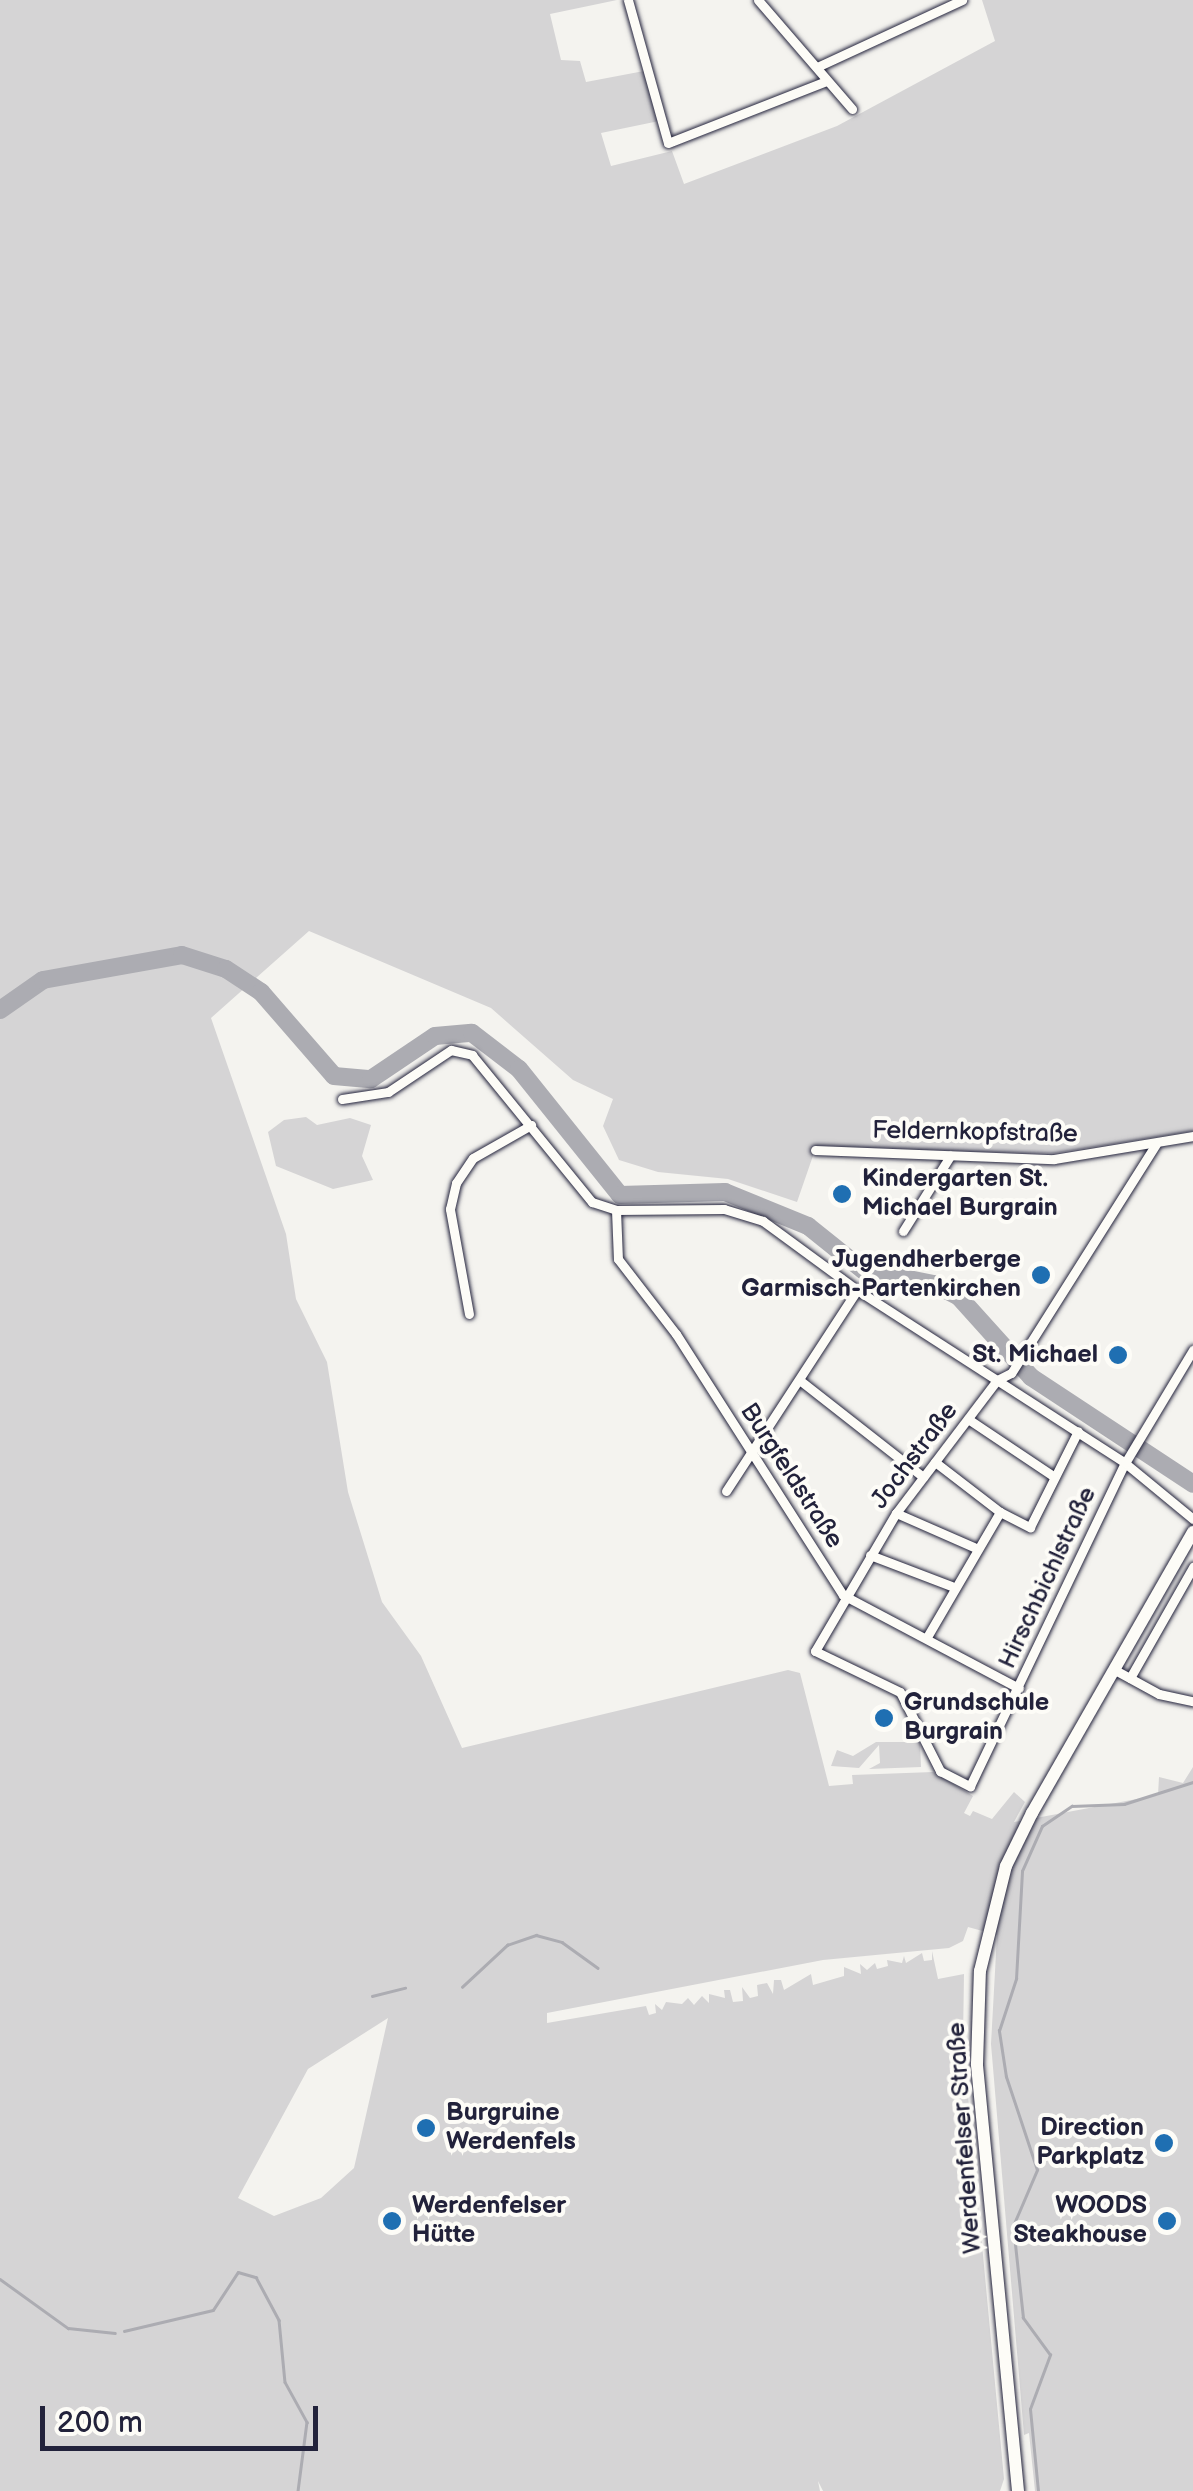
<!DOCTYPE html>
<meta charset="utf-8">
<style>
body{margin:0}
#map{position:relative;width:1193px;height:2491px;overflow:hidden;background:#f4f3ef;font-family:"Balsamiq Sans",sans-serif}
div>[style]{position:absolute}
.green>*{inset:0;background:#d5d4d5}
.stream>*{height:2.5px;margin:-1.25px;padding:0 1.25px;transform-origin:1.25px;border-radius:1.25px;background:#acacb2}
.river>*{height:18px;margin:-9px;padding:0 9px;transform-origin:9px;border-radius:9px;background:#acacb2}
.roads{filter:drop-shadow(0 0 2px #22223b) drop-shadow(0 0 2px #22223b)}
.street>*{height:9px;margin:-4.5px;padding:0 4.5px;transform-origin:4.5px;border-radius:4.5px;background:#fdfcf7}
.secondary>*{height:12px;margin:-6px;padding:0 6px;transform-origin:6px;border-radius:6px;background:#fdfcf7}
.dots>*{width:28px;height:28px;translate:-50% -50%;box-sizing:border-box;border:5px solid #fdfcf7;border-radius:50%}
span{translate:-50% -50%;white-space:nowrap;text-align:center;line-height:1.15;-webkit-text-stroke:8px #fdfcf7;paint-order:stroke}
.street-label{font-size:25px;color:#22223b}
.poi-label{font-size:25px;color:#22223b;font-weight:700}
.left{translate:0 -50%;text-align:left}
.right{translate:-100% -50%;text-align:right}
.scale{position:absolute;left:40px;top:2406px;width:278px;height:45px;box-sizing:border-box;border:5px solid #22223b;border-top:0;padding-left:12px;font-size:30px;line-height:35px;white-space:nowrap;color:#22223b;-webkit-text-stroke:8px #fdfcf7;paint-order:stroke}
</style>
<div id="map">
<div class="green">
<i style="clip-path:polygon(evenodd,0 0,617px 0,550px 14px,561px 60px,580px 61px,586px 82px,644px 71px,659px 121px,601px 133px,611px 166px,672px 151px,684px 184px,837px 126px,995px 41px,982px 0,1193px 0,1193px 1131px,1055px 1153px,815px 1150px,797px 1202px,728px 1179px,658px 1172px,619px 1160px,603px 1126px,613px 1099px,573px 1080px,491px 1008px,309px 931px,211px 1018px,286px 1234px,296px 1299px,327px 1362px,348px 1492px,382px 1602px,421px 1656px,462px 1748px,788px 1670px,800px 1673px,829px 1786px,853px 1784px,852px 1775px,933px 1772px,973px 1796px,964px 1813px,970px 1816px,973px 1811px,992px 1819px,1014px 1792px,1025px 1802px,1014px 1822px,1158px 1795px,1159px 1777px,1183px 1783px,1193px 1767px,1193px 2491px,1035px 2491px,1029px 2433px,1024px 2435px,991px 2044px,997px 1935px,968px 1927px,963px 1941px,949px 1948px,823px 1960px,547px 2013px,547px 2023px,646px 2006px,649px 2015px,656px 2013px,655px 2004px,662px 2010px,666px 2002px,682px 2004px,688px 1998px,694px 2005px,702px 1996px,709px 2003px,709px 1994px,725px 1998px,724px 1990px,730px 1990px,733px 2002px,743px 2001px,742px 1987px,750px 1998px,758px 1996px,757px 1985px,767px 1983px,773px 1994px,774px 1980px,781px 1980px,784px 1990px,811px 1974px,813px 1985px,844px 1976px,844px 1967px,861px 1974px,860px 1964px,867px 1970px,875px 1963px,877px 1969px,888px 1966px,887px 1960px,902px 1963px,904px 1956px,906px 1963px,922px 1953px,924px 1961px,932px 1960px,932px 1951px,938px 1979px,964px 1974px,963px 2042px,1004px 2479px,1000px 2491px,823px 2491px,818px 2481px,820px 2491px,0 2491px,0 0,388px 2018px,354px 2168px,321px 2198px,274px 2216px,238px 2198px,308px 2069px,388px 2018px)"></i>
<i style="clip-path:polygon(306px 1117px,317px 1125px,350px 1118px,371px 1125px,362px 1156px,373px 1180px,333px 1189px,276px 1166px,268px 1132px,284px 1120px)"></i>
<i style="clip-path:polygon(876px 1742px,920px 1742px,921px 1767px,869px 1769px,880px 1763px,879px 1745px,859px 1768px,831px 1766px,837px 1750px,853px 1756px)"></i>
</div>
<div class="stream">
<i style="left:462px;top:1987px;width:62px;rotate:-43deg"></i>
<i style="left:507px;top:1945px;width:31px;rotate:-19deg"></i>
<i style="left:536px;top:1935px;width:27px;rotate:15deg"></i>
<i style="left:562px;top:1942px;width:44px;rotate:35.8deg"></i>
<i style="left:372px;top:1996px;width:34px;rotate:-14deg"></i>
<i style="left:0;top:2279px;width:84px;rotate:35.8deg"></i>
<i style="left:68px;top:2328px;width:47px;rotate:6.1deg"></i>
<i style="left:124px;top:2331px;width:91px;rotate:-13.3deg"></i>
<i style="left:213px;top:2310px;width:45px;rotate:-56.7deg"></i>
<i style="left:238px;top:2272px;width:19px;rotate:16deg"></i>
<i style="left:256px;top:2277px;width:49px;rotate:61.9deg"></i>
<i style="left:279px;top:2320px;width:62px;rotate:84.5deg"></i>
<i style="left:285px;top:2382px;width:46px;rotate:61.2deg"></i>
<i style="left:307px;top:2422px;width:70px;rotate:97.4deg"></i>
<i style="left:1038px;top:2491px;width:82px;rotate:-95.6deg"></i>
<i style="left:1030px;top:2409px;width:58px;rotate:-69.7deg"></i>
<i style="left:1050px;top:2355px;width:46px;rotate:-126.1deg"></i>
<i style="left:1023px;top:2318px;width:93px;rotate:-96.2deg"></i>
<i style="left:1013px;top:2226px;width:61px;rotate:-66.8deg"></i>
<i style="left:1037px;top:2170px;width:98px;rotate:-108.4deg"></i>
<i style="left:1006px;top:2077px;width:47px;rotate:-98.7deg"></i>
<i style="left:999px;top:2031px;width:55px;rotate:-71.9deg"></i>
<i style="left:1016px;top:1979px;width:108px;rotate:-86.8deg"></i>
<i style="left:1022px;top:1871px;width:49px;rotate:-66deg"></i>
<i style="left:1042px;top:1826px;width:36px;rotate:-34deg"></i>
<i style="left:1072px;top:1806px;width:52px;rotate:-2.2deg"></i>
<i style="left:1124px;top:1804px;width:72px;rotate:-17.7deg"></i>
</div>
<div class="river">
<i style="left:0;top:1010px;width:52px;rotate:-34.9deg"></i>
<i style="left:43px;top:980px;width:141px;rotate:-10.2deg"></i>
<i style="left:182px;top:955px;width:46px;rotate:17.7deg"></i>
<i style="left:226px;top:969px;width:42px;rotate:33.3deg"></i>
<i style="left:261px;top:992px;width:111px;rotate:49deg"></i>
<i style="left:334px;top:1076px;width:37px;rotate:5deg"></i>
<i style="left:371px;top:1079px;width:77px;rotate:-33.9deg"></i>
<i style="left:435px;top:1036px;width:37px;rotate:-5deg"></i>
<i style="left:472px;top:1033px;width:59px;rotate:37.5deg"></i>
<i style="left:519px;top:1069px;width:161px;rotate:51.3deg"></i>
<i style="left:620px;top:1195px;width:105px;rotate:-1.6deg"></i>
<i style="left:725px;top:1192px;width:90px;rotate:22.3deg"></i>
<i style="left:808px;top:1226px;width:70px;rotate:38.7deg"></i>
<i style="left:863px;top:1270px;width:72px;rotate:11.2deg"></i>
<i style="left:934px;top:1284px;width:28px;rotate:27deg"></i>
<i style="left:959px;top:1297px;width:108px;rotate:48deg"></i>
<i style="left:1031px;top:1377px;width:194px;rotate:33.4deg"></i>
</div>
<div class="roads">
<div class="street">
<i style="left:628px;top:0;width:148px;rotate:74.4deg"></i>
<i style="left:668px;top:143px;width:170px;rotate:-21.4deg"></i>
<i style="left:758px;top:0;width:144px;rotate:49.2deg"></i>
<i style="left:817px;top:67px;width:160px;rotate:-24.8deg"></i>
<i style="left:342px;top:1099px;width:47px;rotate:-8.7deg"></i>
<i style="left:388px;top:1092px;width:76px;rotate:-33.7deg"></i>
<i style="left:451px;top:1050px;width:22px;rotate:13deg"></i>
<i style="left:472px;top:1055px;width:190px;rotate:50.8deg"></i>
<i style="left:592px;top:1202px;width:25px;rotate:18deg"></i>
<i style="left:616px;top:1210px;width:108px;rotate:-0.5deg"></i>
<i style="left:724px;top:1209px;width:41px;rotate:17.1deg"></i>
<i style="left:763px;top:1221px;width:117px;rotate:36.3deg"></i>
<i style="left:857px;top:1290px;width:319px;rotate:32.8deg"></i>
<i style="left:1125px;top:1463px;width:88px;rotate:39.5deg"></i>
<i style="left:1156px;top:1144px;width:271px;rotate:122.3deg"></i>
<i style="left:1011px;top:1373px;width:16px;rotate:153deg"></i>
<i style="left:997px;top:1380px;width:167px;rotate:127.2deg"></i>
<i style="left:896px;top:1513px;width:160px;rotate:120.4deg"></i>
<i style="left:815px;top:1651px;width:94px;rotate:25.8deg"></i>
<i style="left:900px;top:1692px;width:89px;rotate:63.1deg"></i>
<i style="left:940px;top:1771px;width:34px;rotate:27deg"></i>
<i style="left:970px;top:1786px;width:358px;rotate:-64.4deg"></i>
<i style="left:1125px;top:1463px;width:132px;rotate:-59deg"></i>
<i style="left:815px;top:1150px;width:239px;rotate:2.2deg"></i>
<i style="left:1054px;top:1159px;width:141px;rotate:-9.4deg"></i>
<i style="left:616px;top:1210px;width:49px;rotate:87.7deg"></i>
<i style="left:618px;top:1259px;width:95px;rotate:52.3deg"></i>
<i style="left:676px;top:1334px;width:310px;rotate:57.4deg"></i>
<i style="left:843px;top:1595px;width:199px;rotate:27.9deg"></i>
<i style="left:903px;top:1231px;width:89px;rotate:-57.9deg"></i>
<i style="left:469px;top:1314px;width:107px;rotate:-100.3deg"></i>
<i style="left:450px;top:1209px;width:27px;rotate:-77deg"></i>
<i style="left:456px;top:1183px;width:30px;rotate:-56deg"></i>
<i style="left:473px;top:1158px;width:67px;rotate:-29.6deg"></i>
<i style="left:802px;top:1382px;width:154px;rotate:38.1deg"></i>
<i style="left:968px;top:1419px;width:102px;rotate:33.8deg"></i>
<i style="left:935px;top:1462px;width:82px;rotate:37.6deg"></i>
<i style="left:726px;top:1491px;width:240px;rotate:-56.9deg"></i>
<i style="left:896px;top:1513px;width:85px;rotate:23.6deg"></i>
<i style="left:870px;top:1555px;width:87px;rotate:20.9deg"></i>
<i style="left:927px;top:1637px;width:145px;rotate:-59.7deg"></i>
<i style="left:1000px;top:1512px;width:34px;rotate:27deg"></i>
<i style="left:1030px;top:1527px;width:107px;rotate:-63.4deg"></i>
<i style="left:1115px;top:1670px;width:50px;rotate:28.6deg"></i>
<i style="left:1159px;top:1694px;width:35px;rotate:12deg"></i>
<i style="left:1130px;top:1678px;width:128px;rotate:-60.4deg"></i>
</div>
<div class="secondary">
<i style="left:1018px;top:2491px;width:429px;rotate:-95.5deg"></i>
<i style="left:977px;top:2064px;width:93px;rotate:-88.2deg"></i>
<i style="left:980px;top:1971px;width:108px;rotate:-76.1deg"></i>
<i style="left:1006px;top:1866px;width:59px;rotate:-63.9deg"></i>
<i style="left:1032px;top:1813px;width:324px;rotate:-60.2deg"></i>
</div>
</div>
<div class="dots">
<i style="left:842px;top:1194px;background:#1f6fb2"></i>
<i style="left:1041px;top:1275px;background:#1f6fb2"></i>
<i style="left:1118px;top:1355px;background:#1f6fb2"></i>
<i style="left:884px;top:1718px;background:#1f6fb2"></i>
<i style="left:426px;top:2128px;background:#1f6fb2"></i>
<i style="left:1164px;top:2143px;background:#1f6fb2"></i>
<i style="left:392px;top:2221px;background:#1f6fb2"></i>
<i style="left:1167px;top:2221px;background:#1f6fb2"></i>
</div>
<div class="street-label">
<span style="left:975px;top:1133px;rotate:1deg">Feldernkopfstraße</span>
<span style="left:915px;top:1456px;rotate:-53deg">Jochstraße</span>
<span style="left:791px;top:1476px;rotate:57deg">Burgfeldstraße</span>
<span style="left:1048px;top:1578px;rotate:-65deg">Hirschbichlstraße</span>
<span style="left:965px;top:2138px;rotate:-94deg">Werdenfelser Straße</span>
</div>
<div class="poi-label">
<span class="left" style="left:862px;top:1194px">Kindergarten St.<br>Michael Burgrain</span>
<span class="right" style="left:1021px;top:1275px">Jugendherberge<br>Garmisch-Partenkirchen</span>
<span class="right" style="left:1098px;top:1355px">St. Michael</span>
<span class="left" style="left:904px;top:1718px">Grundschule<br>Burgrain</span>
<span class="left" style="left:446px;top:2128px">Burgruine<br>Werdenfels</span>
<span class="right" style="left:1144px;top:2143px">Direction<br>Parkplatz</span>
<span class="left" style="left:412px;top:2221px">Werdenfelser<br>Hütte</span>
<span class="right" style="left:1147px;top:2221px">WOODS<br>Steakhouse</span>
</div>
<div class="scale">200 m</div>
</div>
